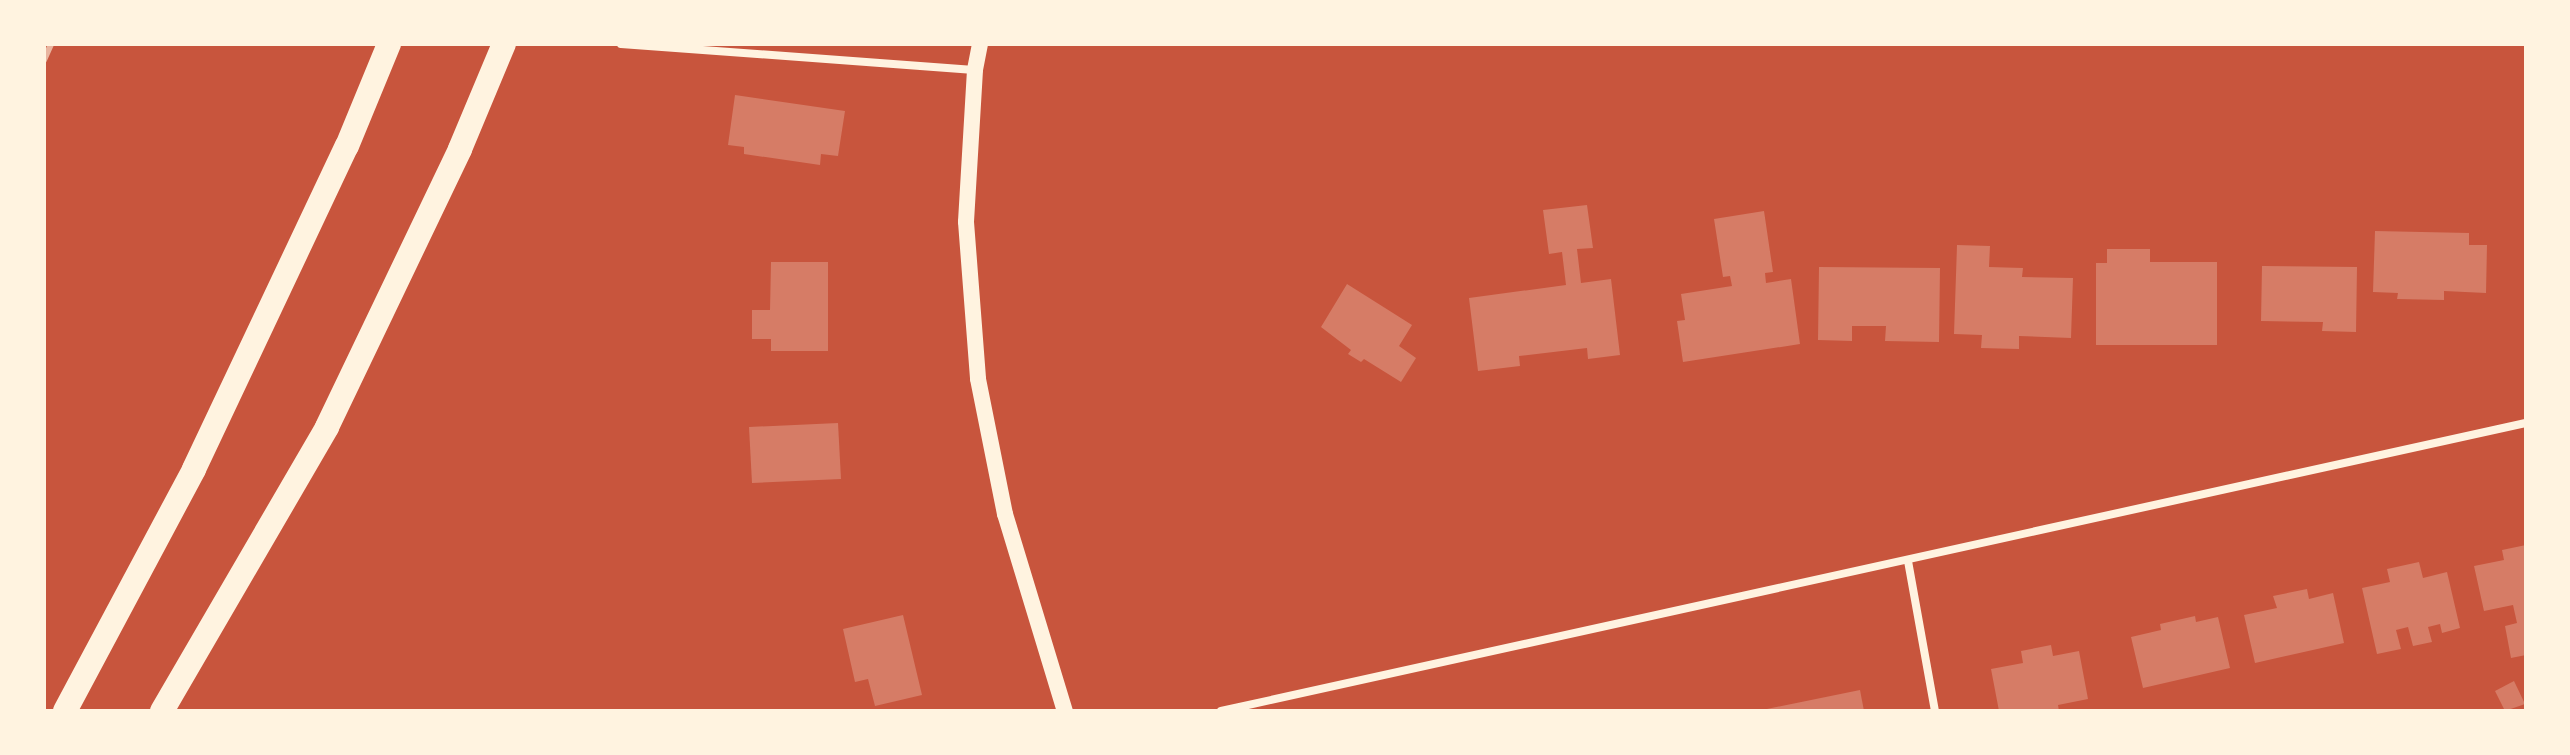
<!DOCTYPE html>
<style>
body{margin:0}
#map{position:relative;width:2570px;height:755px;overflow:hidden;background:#c8553d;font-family:Barlow,sans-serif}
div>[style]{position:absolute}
.building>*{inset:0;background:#d67c66}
.minor>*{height:8px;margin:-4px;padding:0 4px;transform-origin:4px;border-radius:4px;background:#fff3e0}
.secondary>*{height:16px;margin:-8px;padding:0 8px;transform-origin:8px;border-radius:8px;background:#fff3e0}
.motorway>*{height:24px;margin:-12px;padding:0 12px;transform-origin:12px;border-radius:12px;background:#fff3e0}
.rail>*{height:6px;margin:-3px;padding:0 3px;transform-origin:3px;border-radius:3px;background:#e9b49f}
span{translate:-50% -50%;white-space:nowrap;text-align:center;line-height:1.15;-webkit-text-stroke:6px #fff3e0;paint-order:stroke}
.frame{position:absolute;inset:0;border:46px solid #fff3e0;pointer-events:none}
</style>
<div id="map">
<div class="building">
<i style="clip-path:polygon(735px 95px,845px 111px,838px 156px,821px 154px,820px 165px,744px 154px,744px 147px,728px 145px)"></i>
<i style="clip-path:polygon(1587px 205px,1593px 248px,1577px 249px,1581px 283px,1611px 279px,1620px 355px,1588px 359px,1587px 348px,1519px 356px,1520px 366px,1478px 371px,1469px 298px,1566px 285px,1562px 252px,1549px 254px,1543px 210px)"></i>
<i style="clip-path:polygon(1764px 211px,1773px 272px,1765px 273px,1766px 283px,1791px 279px,1800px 344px,1683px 362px,1677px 321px,1685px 320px,1681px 294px,1732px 286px,1730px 276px,1723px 277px,1714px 219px)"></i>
<i style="clip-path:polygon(2375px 231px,2469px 233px,2469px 245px,2487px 245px,2486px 293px,2444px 291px,2444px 300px,2397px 299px,2398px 293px,2373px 292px)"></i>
<i style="clip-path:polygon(1957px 245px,1990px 246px,1989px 267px,2023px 268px,2022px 277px,2073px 278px,2071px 338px,2019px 336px,2019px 349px,1981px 348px,1982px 335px,1954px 334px)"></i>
<i style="clip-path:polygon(2107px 249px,2150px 249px,2150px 262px,2217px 262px,2217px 345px,2096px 345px,2096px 263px,2107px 263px)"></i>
<i style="clip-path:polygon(771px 262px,828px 262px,828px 351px,771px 351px,771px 339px,752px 339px,752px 310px,770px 310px)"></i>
<i style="clip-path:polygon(2262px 266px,2357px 267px,2356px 332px,2322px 331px,2323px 322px,2261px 321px)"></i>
<i style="clip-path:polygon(1819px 267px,1940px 268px,1939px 342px,1885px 341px,1886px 326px,1852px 326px,1852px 341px,1818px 340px)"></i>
<i style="clip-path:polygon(1347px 284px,1412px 325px,1399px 346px,1416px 358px,1401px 382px,1364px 359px,1361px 362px,1348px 354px,1351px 350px,1321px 327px)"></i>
<i style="clip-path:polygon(838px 423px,841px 479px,752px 483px,749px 427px)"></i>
<i style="clip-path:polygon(2526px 545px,2526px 655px,2511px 658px,2505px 626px,2517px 623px,2513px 605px,2484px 611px,2474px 566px,2504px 560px,2502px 550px)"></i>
<i style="clip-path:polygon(2419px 562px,2423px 578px,2447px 572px,2460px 628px,2442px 633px,2440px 624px,2428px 627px,2432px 642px,2413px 646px,2408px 627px,2396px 630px,2401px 649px,2377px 654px,2362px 588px,2390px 582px,2387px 569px)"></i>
<i style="clip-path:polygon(2307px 589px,2309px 599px,2333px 593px,2344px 643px,2255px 663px,2244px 615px,2277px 608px,2273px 596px)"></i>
<i style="clip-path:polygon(903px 615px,922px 695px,875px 706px,868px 679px,855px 682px,843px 629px)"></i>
<i style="clip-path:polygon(2195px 616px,2196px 622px,2218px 617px,2230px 668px,2143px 688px,2131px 637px,2161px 630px,2160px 624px)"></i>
<i style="clip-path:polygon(2051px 645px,2053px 656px,2079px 651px,2088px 699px,2058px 705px,2059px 711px,1999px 711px,1991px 669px,2023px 663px,2021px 651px)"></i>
<i style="clip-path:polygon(2514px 681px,2525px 704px,2505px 711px,2495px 691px)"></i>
<i style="clip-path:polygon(1860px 690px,1864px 711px,1762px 711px,1762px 710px)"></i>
</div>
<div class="minor">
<i style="left:621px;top:44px;width:354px;rotate:4.2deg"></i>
<i style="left:1908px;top:561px;width:152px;rotate:79.8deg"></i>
<i style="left:1221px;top:711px;width:1336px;rotate:-12.45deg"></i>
</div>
<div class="secondary">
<i style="left:980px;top:44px;width:26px;rotate:101deg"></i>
<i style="left:975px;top:70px;width:152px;rotate:93.4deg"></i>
<i style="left:966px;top:222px;width:157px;rotate:85.6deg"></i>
<i style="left:978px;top:379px;width:138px;rotate:78.7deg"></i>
<i style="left:1005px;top:514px;width:206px;rotate:73.1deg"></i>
</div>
<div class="motorway">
<i style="left:65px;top:711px;width:274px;rotate:-61.9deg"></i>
<i style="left:194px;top:469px;width:357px;rotate:-64.7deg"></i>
<i style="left:347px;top:146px;width:110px;rotate:-67.6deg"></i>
<i style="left:162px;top:711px;width:328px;rotate:-59.8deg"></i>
<i style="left:327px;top:427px;width:308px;rotate:-64.4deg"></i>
<i style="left:460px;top:149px;width:114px;rotate:-67.3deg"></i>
</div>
<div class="rail">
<i style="left:44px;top:60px;width:17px;rotate:-66deg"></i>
</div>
<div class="frame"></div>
</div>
